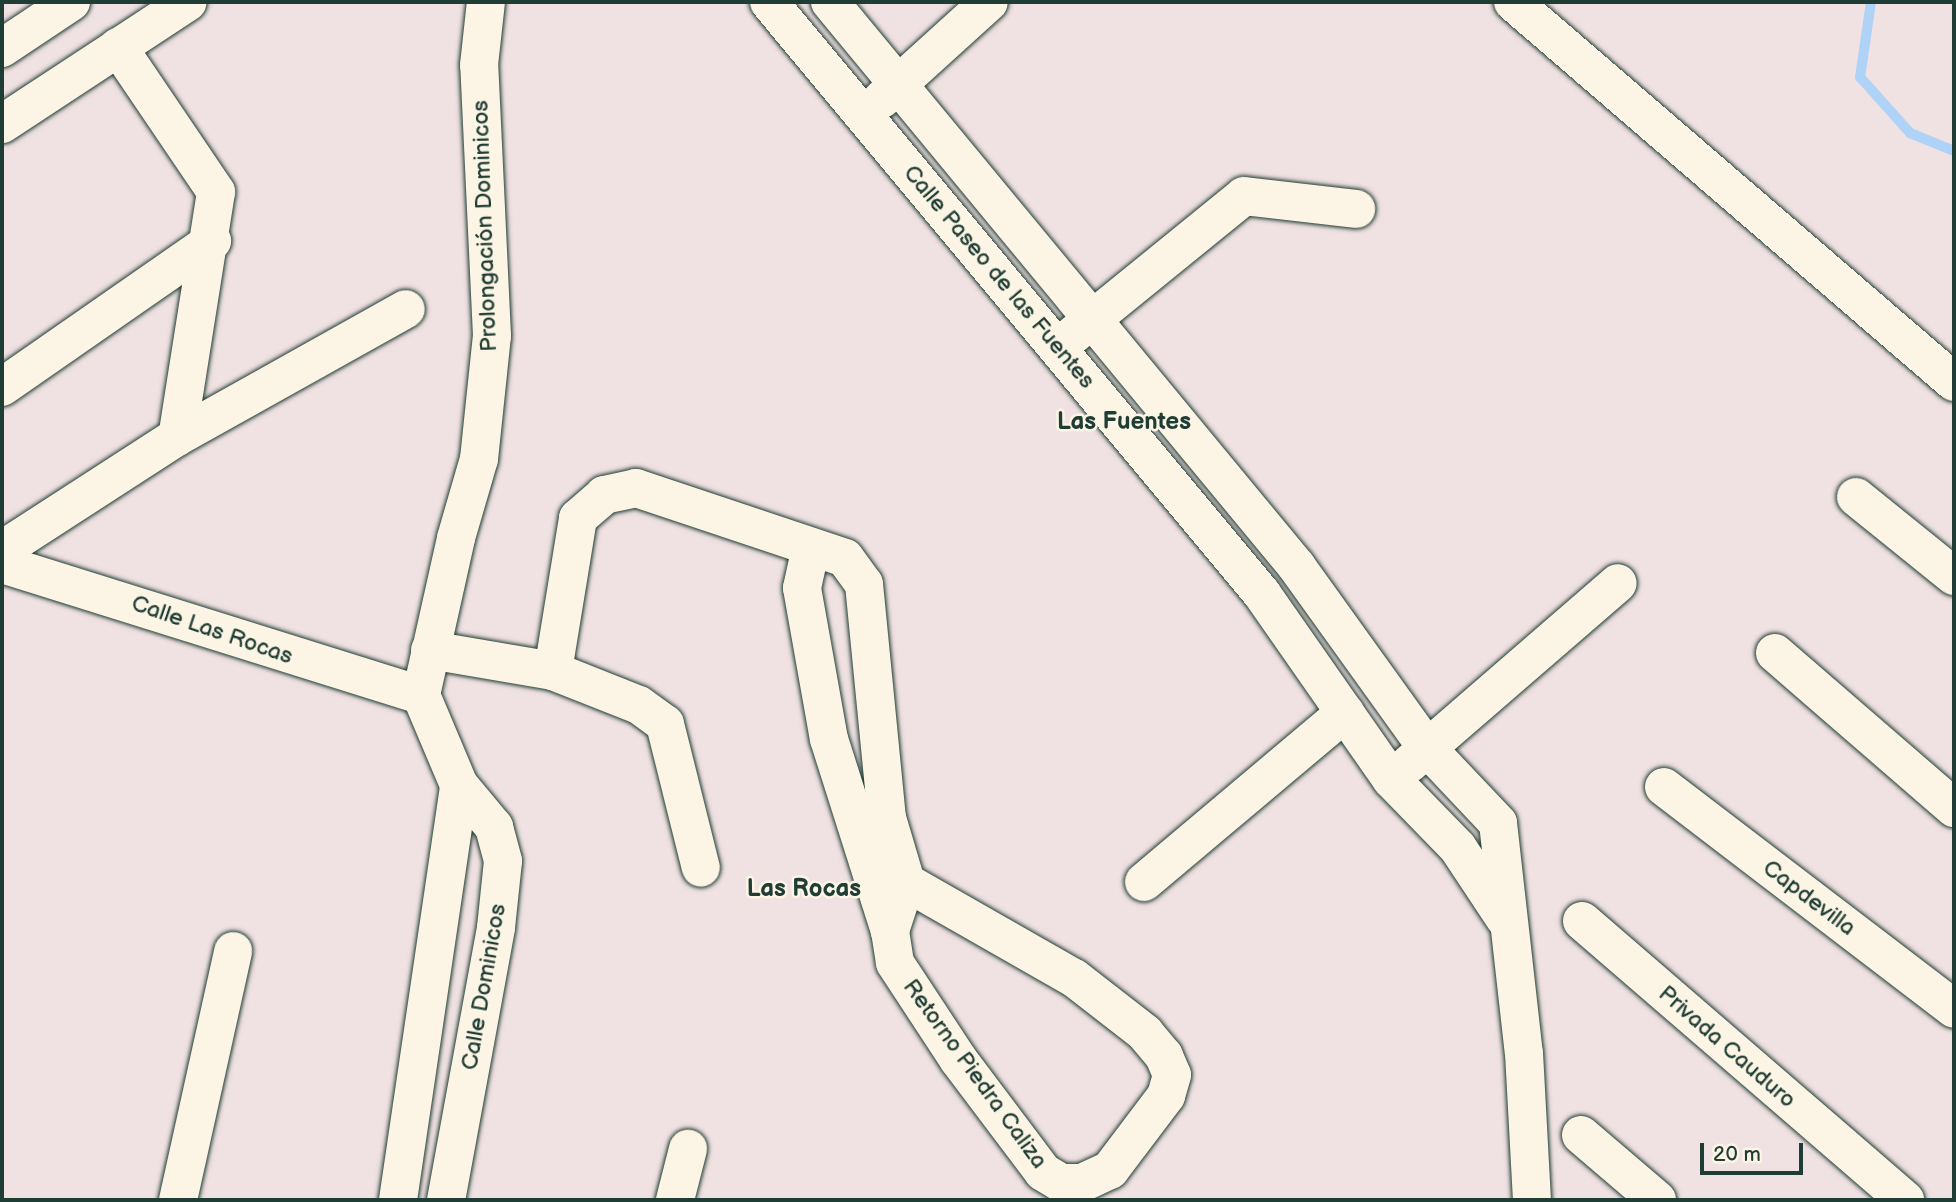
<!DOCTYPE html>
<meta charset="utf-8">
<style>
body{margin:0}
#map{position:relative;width:1956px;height:1202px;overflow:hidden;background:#f0e1e2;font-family:"Balsamiq Sans",sans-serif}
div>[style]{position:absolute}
.stream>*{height:10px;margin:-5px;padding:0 5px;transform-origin:5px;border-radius:5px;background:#aed3f7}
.roads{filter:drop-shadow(0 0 2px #1f3d34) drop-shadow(0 0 2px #1f3d34)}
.minor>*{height:38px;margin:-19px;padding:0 19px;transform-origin:19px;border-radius:19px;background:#fcf5e5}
span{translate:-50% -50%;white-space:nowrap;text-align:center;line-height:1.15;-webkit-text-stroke:5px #fcf5e5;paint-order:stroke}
.street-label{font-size:23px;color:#1f3d34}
.neighbourhood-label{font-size:24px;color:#1f3d34;font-weight:700}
.frame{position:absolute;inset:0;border:4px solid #1f3d34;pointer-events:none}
.scale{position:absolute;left:1700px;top:1143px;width:103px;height:32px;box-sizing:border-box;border:4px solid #1f3d34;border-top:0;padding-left:9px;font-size:21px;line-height:24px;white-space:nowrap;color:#1f3d34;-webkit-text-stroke:5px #fcf5e5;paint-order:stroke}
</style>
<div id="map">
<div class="stream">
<i style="left:1871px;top:2px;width:76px;rotate:98.3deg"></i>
<i style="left:1860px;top:77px;width:75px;rotate:48.2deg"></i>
<i style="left:1910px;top:133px;width:48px;rotate:22.2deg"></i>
</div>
<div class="roads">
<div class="minor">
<i style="left:769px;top:2px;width:770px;rotate:50.21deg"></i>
<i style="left:1262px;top:594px;width:226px;rotate:55.1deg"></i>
<i style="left:1391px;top:779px;width:96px;rotate:45.8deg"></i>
<i style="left:1458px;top:848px;width:85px;rotate:56.5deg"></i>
<i style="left:830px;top:2px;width:733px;rotate:50.42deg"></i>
<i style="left:1297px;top:567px;width:224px;rotate:54.3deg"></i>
<i style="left:1428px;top:749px;width:102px;rotate:46.6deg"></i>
<i style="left:1498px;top:823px;width:231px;rotate:83.6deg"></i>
<i style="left:1524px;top:1053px;width:147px;rotate:86.9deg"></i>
<i style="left:1513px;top:2px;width:582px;rotate:40.75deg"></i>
<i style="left:118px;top:47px;width:175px;rotate:55.9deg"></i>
<i style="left:216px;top:192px;width:248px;rotate:99deg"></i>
<i style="left:2px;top:48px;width:83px;rotate:-33.7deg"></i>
<i style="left:882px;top:99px;width:144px;rotate:-42.2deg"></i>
<i style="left:2px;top:124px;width:222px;rotate:-33.3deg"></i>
<i style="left:1073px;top:335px;width:220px;rotate:-39.1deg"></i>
<i style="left:1244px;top:196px;width:113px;rotate:6.6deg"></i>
<i style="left:2px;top:387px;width:256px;rotate:-34.8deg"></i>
<i style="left:1856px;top:497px;width:126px;rotate:38.9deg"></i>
<i style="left:811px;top:547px;width:42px;rotate:102.4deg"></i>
<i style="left:802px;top:588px;width:153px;rotate:79.9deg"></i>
<i style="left:829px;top:739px;width:201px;rotate:72.4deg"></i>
<i style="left:2px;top:550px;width:208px;rotate:-32.9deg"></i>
<i style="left:177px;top:437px;width:262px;rotate:-29.2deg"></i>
<i style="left:2px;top:564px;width:439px;rotate:17.4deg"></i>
<i style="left:430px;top:650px;width:125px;rotate:9.7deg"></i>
<i style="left:553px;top:671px;width:92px;rotate:21.6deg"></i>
<i style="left:639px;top:705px;width:32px;rotate:36deg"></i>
<i style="left:665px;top:724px;width:148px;rotate:76deg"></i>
<i style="left:1775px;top:653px;width:237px;rotate:40.9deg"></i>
<i style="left:553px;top:671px;width:155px;rotate:-80.7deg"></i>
<i style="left:578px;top:518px;width:35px;rotate:-41deg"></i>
<i style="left:604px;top:495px;width:33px;rotate:-12deg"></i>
<i style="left:636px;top:488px;width:220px;rotate:18.5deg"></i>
<i style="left:845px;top:558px;width:32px;rotate:54deg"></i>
<i style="left:864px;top:584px;width:235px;rotate:84.4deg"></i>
<i style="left:887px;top:818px;width:67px;rotate:73.5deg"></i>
<i style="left:906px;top:882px;width:52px;rotate:108.1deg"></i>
<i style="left:890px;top:931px;width:32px;rotate:81deg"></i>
<i style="left:895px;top:963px;width:115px;rotate:56.7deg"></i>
<i style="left:958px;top:1059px;width:141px;rotate:53deg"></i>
<i style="left:1043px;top:1172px;width:21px;rotate:31deg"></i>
<i style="left:1061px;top:1183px;width:21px"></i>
<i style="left:1082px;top:1183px;width:31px;rotate:-25deg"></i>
<i style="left:1110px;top:1170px;width:93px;rotate:-52.9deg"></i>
<i style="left:1166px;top:1096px;width:22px;rotate:-74deg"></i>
<i style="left:1172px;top:1075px;width:21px;rotate:-113deg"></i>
<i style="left:1164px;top:1056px;width:30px;rotate:-130deg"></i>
<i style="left:1145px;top:1033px;width:90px;rotate:-142.2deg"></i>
<i style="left:1074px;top:978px;width:193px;rotate:-150.3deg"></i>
<i style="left:421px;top:695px;width:161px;rotate:-77.4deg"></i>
<i style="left:456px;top:538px;width:82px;rotate:-73.8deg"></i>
<i style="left:479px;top:459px;width:124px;rotate:-84deg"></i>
<i style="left:492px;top:336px;width:271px;rotate:-92.7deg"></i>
<i style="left:479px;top:65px;width:63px;rotate:-83.7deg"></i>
<i style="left:421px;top:695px;width:98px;rotate:67.1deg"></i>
<i style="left:459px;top:785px;width:55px;rotate:50.2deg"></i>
<i style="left:494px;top:827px;width:35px;rotate:75deg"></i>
<i style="left:503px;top:861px;width:67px;rotate:96deg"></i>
<i style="left:496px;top:928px;width:277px;rotate:100.4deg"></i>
<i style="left:1409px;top:764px;width:276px;rotate:-40.9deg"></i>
<i style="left:1664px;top:787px;width:365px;rotate:37.4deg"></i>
<i style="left:1144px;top:882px;width:263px;rotate:-40.1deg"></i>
<i style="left:1582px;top:921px;width:427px;rotate:40.8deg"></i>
<i style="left:1581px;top:1135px;width:100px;rotate:40.5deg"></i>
<i style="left:178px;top:1200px;width:255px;rotate:-77.5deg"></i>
<i style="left:398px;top:1200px;width:419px;rotate:-81.6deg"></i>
<i style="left:675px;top:1200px;width:53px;rotate:-75.7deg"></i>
</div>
</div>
<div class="street-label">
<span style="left:485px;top:226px;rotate:-92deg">Prolongación Dominicos</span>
<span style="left:999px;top:277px;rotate:50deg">Calle Paseo de las Fuentes</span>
<span style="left:212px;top:630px;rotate:19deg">Calle Las Rocas</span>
<span style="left:1809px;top:898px;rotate:37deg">Capdevilla</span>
<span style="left:484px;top:987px;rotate:-80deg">Calle Dominicos</span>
<span style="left:1727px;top:1047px;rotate:41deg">Privada Cauduro</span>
<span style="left:975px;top:1074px;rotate:54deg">Retorno Piedra Caliza</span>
</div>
<div class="neighbourhood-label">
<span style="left:1124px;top:422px">Las Fuentes</span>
<span style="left:804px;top:889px">Las Rocas</span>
</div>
<div class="frame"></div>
<div class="scale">20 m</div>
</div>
